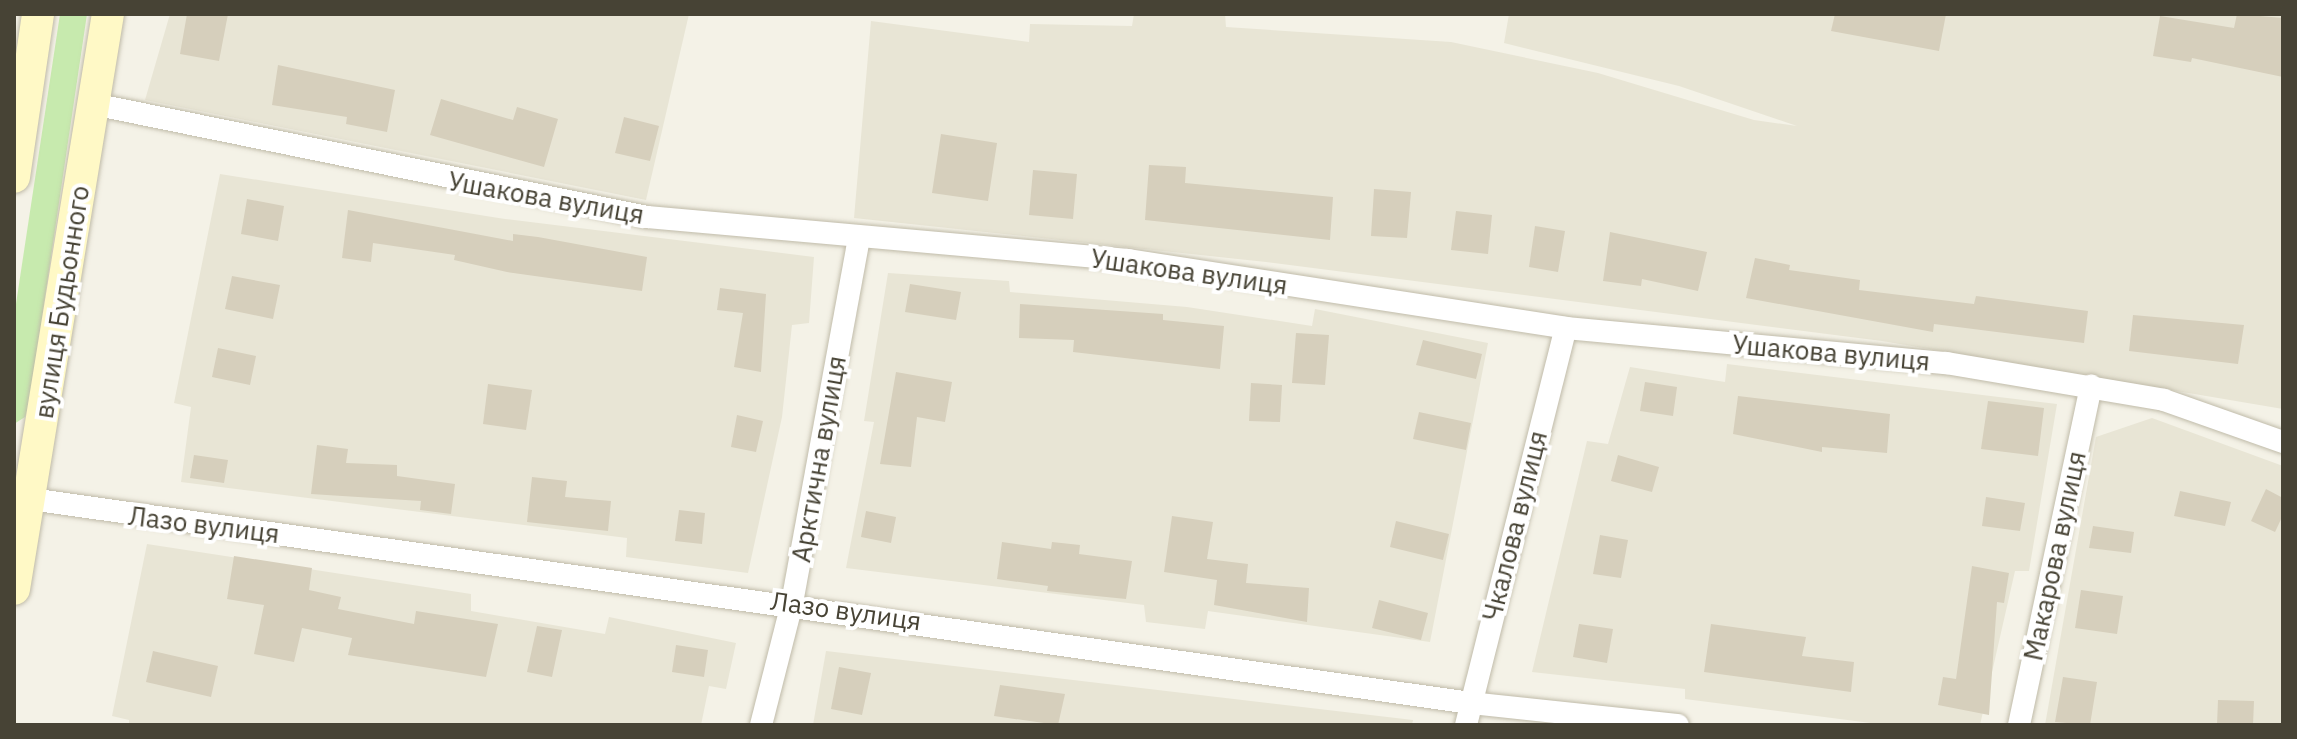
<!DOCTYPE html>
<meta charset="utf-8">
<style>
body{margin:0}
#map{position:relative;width:2297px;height:739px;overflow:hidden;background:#f4f2e7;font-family:"IBM Plex Sans",sans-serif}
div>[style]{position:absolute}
.residential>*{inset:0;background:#e8e5d5}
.green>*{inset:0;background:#c7eaae}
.building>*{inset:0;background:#d6cfbc}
.roads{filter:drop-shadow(0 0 2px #c0bba9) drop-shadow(0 0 2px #c0bba9)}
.minor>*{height:22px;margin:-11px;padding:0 11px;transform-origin:11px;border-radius:11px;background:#fff}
.secondary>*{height:32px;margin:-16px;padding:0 16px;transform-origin:16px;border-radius:16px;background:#fff9c6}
span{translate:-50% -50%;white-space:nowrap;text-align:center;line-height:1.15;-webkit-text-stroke:8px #fff;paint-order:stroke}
.street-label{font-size:26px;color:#474335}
.frame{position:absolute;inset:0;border:16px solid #474335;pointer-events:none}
</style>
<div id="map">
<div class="residential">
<i style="clip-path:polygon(170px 14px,689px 14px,646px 200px,145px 100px)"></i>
<i style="clip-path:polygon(1134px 14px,1225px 14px,1226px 27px,1451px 42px,1598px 73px,1754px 120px,1797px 126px,1679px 86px,1504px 43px,1509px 14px,2283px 14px,2283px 409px,1882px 341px,1266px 262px,854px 218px,871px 21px,1029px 42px,1030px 24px,1132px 26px)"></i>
<i style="clip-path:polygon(220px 174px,505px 219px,814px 257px,809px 323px,792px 325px,782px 417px,748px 573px,626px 557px,627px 538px,181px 482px,191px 407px,174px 403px)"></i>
<i style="clip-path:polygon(888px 273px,1009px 281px,1010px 292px,1187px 307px,1312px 326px,1315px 309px,1488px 343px,1430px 642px,1208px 611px,1205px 629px,1146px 622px,1144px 605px,846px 568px,874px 422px,864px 421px)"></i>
<i style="clip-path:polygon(1727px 364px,2057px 404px,2029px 571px,2015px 571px,1980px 725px,1886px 725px,1685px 699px,1685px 689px,1532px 672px,1587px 441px,1608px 444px,1630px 367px,1725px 382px)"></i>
<i style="clip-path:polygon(2152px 418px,2283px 466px,2283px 725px,2045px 725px,2096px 437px)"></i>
<i style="clip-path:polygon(147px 544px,471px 594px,471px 611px,605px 634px,609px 617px,736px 643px,726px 689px,709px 686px,701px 725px,129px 725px,129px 720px,112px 716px)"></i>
<i style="clip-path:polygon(826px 651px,1413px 720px,1412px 725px,813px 725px)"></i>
</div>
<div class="green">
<i style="clip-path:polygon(60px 14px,87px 14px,29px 405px,25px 417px,14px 424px,14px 317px)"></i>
</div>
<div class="building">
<i style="clip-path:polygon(187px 14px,228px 14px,219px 61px,180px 54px)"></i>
<i style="clip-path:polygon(1835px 14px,1946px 14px,1939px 51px,1831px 31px)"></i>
<i style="clip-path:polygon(2237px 14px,2283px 18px,2283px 77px,2192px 58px,2191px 62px,2153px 56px,2160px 16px,2234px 28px)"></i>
<i style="clip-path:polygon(278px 65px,395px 90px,387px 132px,346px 124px,347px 117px,272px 105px)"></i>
<i style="clip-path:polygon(441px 99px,513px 120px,517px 107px,558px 119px,544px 167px,430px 135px)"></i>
<i style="clip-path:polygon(624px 117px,659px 126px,650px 161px,615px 153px)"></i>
<i style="clip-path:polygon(941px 134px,997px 143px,988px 201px,932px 193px)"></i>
<i style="clip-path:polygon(1149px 165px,1186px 167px,1185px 183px,1333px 197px,1330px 240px,1145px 220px)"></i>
<i style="clip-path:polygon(1033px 170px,1077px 174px,1073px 219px,1029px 215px)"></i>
<i style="clip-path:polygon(1374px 189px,1411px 192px,1407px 238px,1371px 236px)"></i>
<i style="clip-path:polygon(247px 199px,284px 206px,278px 241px,241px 234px)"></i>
<i style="clip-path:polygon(348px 210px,513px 241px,513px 234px,538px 237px,647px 257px,642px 291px,507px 272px,454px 260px,455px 255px,373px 243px,371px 262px,342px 258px)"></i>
<i style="clip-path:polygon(1456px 211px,1492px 215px,1488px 254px,1451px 250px)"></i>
<i style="clip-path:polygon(1535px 226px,1565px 231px,1558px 272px,1529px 267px)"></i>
<i style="clip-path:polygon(1610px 232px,1707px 252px,1698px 291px,1642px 279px,1641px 286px,1603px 281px)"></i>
<i style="clip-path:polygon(1755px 258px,1790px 265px,1789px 270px,1860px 280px,1859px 290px,1974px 304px,1976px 296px,2088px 311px,2084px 343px,1934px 324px,1933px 332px,1746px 298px)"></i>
<i style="clip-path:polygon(232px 276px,280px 285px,273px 319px,225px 309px)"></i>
<i style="clip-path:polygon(910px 284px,961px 292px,956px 320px,905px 312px)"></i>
<i style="clip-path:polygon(720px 288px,766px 294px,761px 372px,734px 367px,743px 313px,717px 310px)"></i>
<i style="clip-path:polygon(1020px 304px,1163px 314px,1163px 320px,1224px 326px,1220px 369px,1073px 352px,1074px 340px,1019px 338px)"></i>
<i style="clip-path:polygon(2133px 315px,2244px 325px,2238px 364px,2129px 351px)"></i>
<i style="clip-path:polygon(1296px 333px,1329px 335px,1325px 385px,1292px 383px)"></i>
<i style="clip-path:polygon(1423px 340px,1482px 354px,1476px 379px,1416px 365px)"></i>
<i style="clip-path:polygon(218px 348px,256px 356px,250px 385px,212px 377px)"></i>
<i style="clip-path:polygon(896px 372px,952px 382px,945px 422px,917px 417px,911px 467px,880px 464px)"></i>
<i style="clip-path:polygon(1645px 382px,1677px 387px,1673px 416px,1640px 411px)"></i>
<i style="clip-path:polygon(1251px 383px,1282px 385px,1280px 422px,1249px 421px)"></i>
<i style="clip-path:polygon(488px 384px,532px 390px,526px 430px,483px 424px)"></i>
<i style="clip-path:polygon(1738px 396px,1890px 414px,1887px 453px,1822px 447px,1822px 452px,1733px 434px)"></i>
<i style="clip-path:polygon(1988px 401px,2044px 408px,2038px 456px,1981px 449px)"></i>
<i style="clip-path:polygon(1419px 412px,1471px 423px,1466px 450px,1413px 439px)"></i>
<i style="clip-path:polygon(737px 415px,763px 421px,756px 452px,731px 447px)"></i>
<i style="clip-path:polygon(317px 445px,348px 449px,346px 463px,397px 465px,397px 476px,455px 484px,451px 514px,420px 510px,421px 501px,311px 494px)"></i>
<i style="clip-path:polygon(194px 455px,228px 460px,224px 483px,190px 478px)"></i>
<i style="clip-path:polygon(1618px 455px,1659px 467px,1652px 492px,1611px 481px)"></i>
<i style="clip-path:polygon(532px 477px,567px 481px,565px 497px,611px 501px,608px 531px,527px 522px)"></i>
<i style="clip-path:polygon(2266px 489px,2283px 498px,2283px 515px,2275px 532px,2251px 521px)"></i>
<i style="clip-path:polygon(2180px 491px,2231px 502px,2225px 526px,2174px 516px)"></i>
<i style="clip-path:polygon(1986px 497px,2025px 503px,2020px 531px,1982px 526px)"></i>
<i style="clip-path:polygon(679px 510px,705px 513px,702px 544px,675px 541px)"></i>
<i style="clip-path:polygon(866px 511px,896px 517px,891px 543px,861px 537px)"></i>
<i style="clip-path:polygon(1172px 516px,1213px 522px,1207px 559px,1248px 564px,1246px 583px,1309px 588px,1307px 622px,1214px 605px,1217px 580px,1164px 572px)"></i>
<i style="clip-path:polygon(1396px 521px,1449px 534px,1443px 560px,1390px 547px)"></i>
<i style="clip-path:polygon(2093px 526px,2134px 532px,2131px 553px,2089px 548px)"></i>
<i style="clip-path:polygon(1600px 535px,1628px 540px,1621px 578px,1593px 574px)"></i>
<i style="clip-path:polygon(1002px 542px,1051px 549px,1052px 542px,1080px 545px,1079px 554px,1132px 561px,1126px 599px,1047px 591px,1048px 586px,997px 579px)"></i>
<i style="clip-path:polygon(234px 556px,312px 568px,309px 590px,341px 597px,338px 609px,414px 624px,416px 611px,498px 624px,486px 677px,348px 655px,352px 638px,302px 628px,294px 662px,254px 654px,264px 605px,227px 599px)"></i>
<i style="clip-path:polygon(1972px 566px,2009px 573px,2004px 603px,1997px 602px,1989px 715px,1938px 705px,1943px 677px,1956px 679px)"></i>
<i style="clip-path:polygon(2081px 590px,2123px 596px,2117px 634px,2075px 628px)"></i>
<i style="clip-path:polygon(1379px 600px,1428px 613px,1421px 640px,1372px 628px)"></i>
<i style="clip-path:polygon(1579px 624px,1613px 629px,1607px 663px,1573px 657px)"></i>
<i style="clip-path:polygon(1711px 624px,1806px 637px,1802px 656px,1854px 662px,1851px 692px,1704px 672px)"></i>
<i style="clip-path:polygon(537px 626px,562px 630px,552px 677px,527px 672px)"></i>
<i style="clip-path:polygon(676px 645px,708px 650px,704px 677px,672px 672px)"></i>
<i style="clip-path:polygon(153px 651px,218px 666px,211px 697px,146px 682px)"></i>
<i style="clip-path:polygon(839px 667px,871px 673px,862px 715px,831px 709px)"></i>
<i style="clip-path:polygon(2063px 677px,2097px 682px,2090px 725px,2055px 722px)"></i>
<i style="clip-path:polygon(1000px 685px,1065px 694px,1058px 725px,994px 716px)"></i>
<i style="clip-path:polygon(2218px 700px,2254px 701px,2253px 725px,2217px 725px)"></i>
</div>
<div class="roads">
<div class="minor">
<i style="left:93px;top:104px;width:565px;rotate:11.53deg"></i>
<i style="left:647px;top:217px;width:483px;rotate:5.1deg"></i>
<i style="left:1128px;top:260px;width:443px;rotate:8.8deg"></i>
<i style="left:1566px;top:328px;width:382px;rotate:5.3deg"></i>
<i style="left:1946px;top:363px;width:221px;rotate:9.6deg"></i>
<i style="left:2164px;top:400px;width:126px;rotate:19.4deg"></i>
<i style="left:16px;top:497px;width:1470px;rotate:8.06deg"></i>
<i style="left:1471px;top:703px;width:208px;rotate:6.1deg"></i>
<i style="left:761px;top:725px;width:126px;rotate:-75.7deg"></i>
<i style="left:792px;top:603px;width:370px;rotate:-79.6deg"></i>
<i style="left:1466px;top:725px;width:409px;rotate:-75.9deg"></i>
<i style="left:2019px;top:725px;width:347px;rotate:-78deg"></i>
</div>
<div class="secondary">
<i style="left:14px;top:177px;width:165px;rotate:-81.6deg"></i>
<i style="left:14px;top:589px;width:583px;rotate:-80.72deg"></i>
</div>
</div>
<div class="street-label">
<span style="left:546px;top:198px;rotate:10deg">Ушакова вулиця</span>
<span style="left:1189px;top:272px;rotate:8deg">Ушакова вулиця</span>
<span style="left:62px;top:302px;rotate:-81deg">вулиця Будьонного</span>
<span style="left:1831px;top:353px;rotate:5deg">Ушакова вулиця</span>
<span style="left:819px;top:459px;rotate:-80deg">Арктична вулиця</span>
<span style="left:204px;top:525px;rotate:7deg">Лазо вулиця</span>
<span style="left:1515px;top:526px;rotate:-76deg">Чкалова вулиця</span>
<span style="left:2055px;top:556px;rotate:-78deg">Макарова вулиця</span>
<span style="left:846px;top:611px;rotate:8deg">Лазо вулиця</span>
</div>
<div class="frame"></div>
</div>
